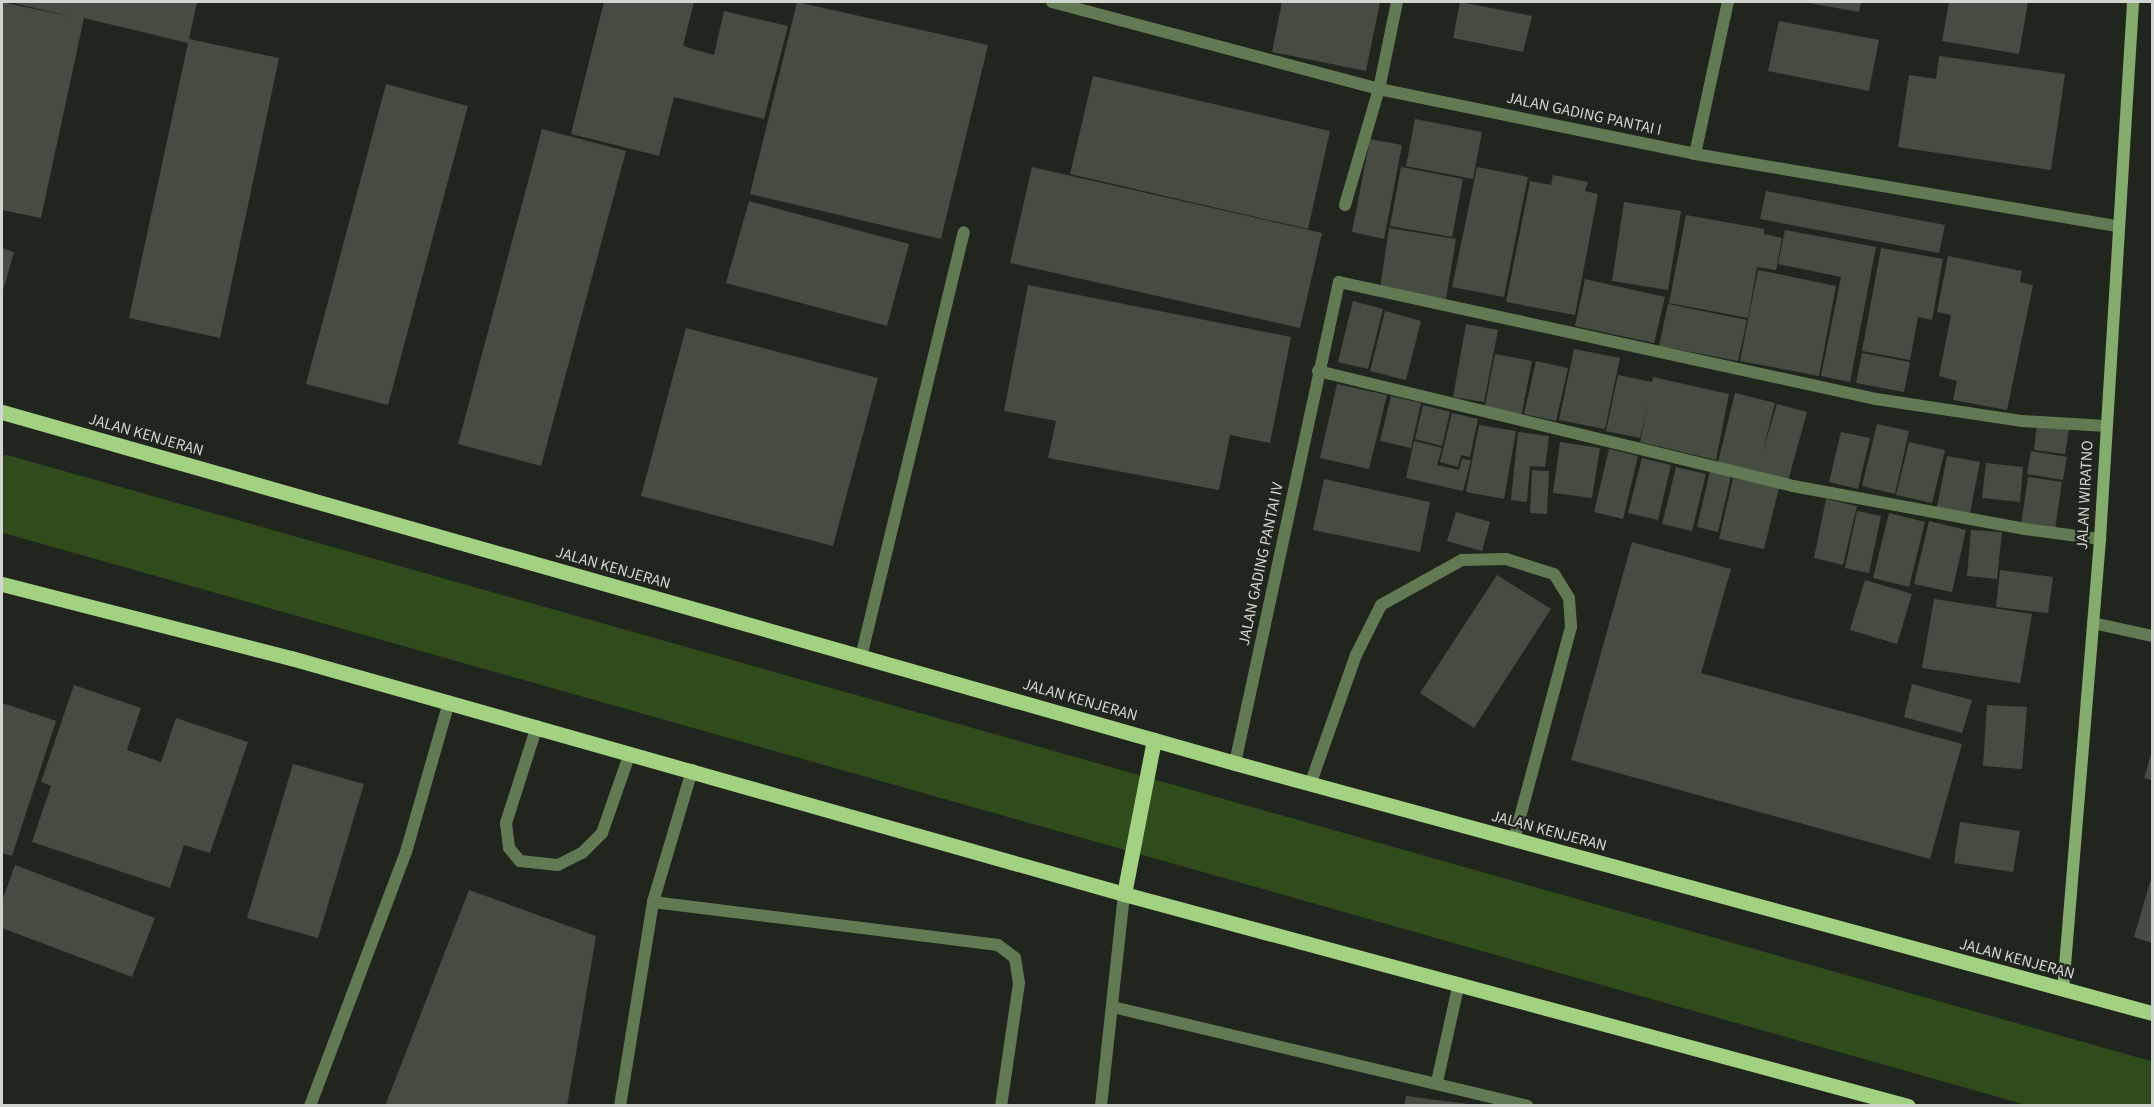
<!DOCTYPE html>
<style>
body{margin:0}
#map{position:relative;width:2154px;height:1107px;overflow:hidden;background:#20261d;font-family:"Source Sans 3",sans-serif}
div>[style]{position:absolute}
.river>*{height:76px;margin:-38px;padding:0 38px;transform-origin:38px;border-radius:38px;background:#304c1c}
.building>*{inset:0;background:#464c42}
.lane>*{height:12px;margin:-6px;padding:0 6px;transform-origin:6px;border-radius:6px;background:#627a54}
.street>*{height:12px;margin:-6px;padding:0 6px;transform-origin:6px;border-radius:6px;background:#627a54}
.secondary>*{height:12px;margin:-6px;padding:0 6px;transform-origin:6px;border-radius:6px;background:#85ab6e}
.primary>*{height:15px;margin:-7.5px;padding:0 7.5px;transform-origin:7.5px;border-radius:7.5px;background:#a1d181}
span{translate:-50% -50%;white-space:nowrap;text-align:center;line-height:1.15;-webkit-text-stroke:4.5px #20261d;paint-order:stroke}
.street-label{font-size:16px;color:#d1d5cf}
.frame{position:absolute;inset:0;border:3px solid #d1d5cf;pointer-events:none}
</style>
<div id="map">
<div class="river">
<i style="left:2px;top:493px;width:2234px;rotate:15.79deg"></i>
</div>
<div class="building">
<i style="clip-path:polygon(2px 2px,72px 17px,10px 2px,197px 2px,189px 39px,279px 58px,220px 338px,129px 318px,188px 43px,84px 18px,41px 218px,2px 210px)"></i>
<i style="clip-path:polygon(604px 2px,694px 2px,683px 46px,714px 55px,724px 11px,788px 26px,764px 119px,674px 97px,659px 156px,571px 134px)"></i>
<i style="clip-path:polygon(797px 2px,988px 45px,941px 239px,750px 194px)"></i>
<i style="clip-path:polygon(1282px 2px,1380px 2px,1366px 71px,1272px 52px)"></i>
<i style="clip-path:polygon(1460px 2px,1532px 16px,1523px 52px,1453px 38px)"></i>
<i style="clip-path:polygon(1803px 2px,1861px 2px,1859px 12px)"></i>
<i style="clip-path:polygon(1949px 2px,2028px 2px,2019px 54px,1942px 41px)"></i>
<i style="clip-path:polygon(1779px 21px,1879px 40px,1869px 91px,1768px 71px)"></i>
<i style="clip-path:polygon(1939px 56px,2065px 74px,2051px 170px,1898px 147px,1909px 75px,1936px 79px)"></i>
<i style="clip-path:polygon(1093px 76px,1330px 131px,1308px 229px,1070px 174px)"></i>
<i style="clip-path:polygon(386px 84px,468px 106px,388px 405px,306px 384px)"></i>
<i style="clip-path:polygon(1415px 119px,1482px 132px,1473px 179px,1406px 166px)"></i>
<i style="clip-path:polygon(542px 129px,626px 151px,541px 466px,458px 444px)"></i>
<i style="clip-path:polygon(1370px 139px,1402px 145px,1384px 239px,1352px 232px)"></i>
<i style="clip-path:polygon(1032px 167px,1322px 233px,1300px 328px,1010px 263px)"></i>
<i style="clip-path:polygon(1401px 167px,1463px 179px,1452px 237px,1390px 226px)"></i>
<i style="clip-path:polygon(1477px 167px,1528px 177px,1504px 297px,1452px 287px)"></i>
<i style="clip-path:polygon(1553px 175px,1588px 182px,1585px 191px,1598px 194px,1575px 315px,1506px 302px,1530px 181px,1551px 185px)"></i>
<i style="clip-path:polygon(1766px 191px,1945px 225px,1939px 253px,1760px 219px)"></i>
<i style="clip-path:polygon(749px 201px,909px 244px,887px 326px,726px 283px)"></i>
<i style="clip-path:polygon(1624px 202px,1681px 211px,1668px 290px,1612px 281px)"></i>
<i style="clip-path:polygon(1686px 215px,1764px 229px,1764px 234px,1782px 238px,1776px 270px,1757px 267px,1748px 318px,1669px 303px)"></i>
<i style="clip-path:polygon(1389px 228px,1456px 239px,1446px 299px,1380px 288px)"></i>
<i style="clip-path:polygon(1785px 230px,1876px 247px,1850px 382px,1821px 376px,1841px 277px,1778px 264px)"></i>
<i style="clip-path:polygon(2px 248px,14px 252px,2px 294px)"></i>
<i style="clip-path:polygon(1881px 248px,1943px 259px,1932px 320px,1918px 317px,1910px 360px,1862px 351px)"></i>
<i style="clip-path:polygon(1948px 256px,2022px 271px,2020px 282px,2033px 285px,2007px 410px,1953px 400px,1957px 381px,1939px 376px,1951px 315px,1937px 312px)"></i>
<i style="clip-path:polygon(1758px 270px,1836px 286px,1819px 376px,1740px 361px)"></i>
<i style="clip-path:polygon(1585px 279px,1665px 297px,1654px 343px,1575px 326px)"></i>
<i style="clip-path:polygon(1028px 285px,1291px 337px,1270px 443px,1230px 435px,1219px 490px,1048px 458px,1056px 421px,1004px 411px)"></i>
<i style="clip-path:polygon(1353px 301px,1383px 309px,1368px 369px,1338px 362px)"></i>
<i style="clip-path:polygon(1668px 304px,1747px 320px,1738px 361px,1659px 346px)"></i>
<i style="clip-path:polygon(1385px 311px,1421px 321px,1406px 380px,1370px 371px)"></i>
<i style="clip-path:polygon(1466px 324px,1498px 330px,1484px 402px,1453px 397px)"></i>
<i style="clip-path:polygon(686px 328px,878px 378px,833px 546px,641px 496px)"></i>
<i style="clip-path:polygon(1574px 349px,1620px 358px,1605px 429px,1559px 420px)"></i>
<i style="clip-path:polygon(1862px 353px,1910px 362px,1904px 392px,1856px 383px)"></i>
<i style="clip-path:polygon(1495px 354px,1532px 361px,1521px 417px,1484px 410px)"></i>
<i style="clip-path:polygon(1536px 361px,1568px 368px,1556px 421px,1524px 414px)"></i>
<i style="clip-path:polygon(1618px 375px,1652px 382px,1653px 377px,1729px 394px,1716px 460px,1640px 442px,1648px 404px,1640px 438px,1606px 431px)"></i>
<i style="clip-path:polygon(1337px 384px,1387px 395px,1369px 469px,1320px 458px)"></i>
<i style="clip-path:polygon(1735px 393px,1775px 403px,1763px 451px,1777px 404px,1807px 412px,1788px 481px,1718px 462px)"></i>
<i style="clip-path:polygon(1391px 396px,1421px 403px,1411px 448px,1380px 441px)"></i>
<i style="clip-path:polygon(1423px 405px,1450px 412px,1442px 446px,1415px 439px)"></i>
<i style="clip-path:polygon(1452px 413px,1478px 419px,1470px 457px,1461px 455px,1458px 467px,1440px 462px)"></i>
<i style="clip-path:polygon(1877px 424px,1909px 431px,1895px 494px,1862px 486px)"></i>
<i style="clip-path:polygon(2037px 424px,2069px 429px,2065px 454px,2034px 450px)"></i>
<i style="clip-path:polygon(1479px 425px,1516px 431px,1504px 499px,1466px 492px)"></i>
<i style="clip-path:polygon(1518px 432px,1549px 436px,1545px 467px,1530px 466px,1527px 502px,1511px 500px)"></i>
<i style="clip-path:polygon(1841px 432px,1870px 438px,1858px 489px,1829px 482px)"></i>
<i style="clip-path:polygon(1414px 441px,1442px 448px,1437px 465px,1459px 470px,1462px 459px,1471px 460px,1463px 491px,1406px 478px)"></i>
<i style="clip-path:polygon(1560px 442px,1600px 448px,1592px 498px,1553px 493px)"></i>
<i style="clip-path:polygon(1909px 442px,1945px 450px,1932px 503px,1896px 495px)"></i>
<i style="clip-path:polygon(1609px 449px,1638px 456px,1623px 519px,1594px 512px)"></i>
<i style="clip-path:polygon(2031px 451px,2067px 457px,2063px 480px,2027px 474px)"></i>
<i style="clip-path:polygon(1947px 456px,1980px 462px,1970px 513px,1937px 507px)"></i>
<i style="clip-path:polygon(1642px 458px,1671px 465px,1658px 520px,1628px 513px)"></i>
<i style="clip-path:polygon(1986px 463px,2023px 467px,2020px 502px,1982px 498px)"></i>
<i style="clip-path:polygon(1676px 467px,1706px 474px,1692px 531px,1662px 524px)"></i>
<i style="clip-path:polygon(1532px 470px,1549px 471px,1547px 514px,1530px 513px)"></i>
<i style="clip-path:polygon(1710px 471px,1731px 476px,1718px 532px,1697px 527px)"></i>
<i style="clip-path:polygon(2028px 477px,2062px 482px,2055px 530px,2021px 525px)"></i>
<i style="clip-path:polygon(1733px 478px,1779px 488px,1764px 549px,1719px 539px)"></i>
<i style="clip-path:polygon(1324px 479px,1430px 502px,1420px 552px,1313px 530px)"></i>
<i style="clip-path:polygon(1826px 499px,1857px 506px,1843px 565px,1814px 558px)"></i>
<i style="clip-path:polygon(1857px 511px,1881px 516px,1869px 573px,1845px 568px)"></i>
<i style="clip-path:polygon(1456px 512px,1490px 522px,1482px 551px,1447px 541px)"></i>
<i style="clip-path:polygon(1889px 513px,1925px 522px,1909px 587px,1873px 578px)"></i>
<i style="clip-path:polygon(1929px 521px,1966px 530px,1952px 592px,1914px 584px)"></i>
<i style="clip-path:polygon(1971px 530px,2002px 532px,1997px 579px,1967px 576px)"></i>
<i style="clip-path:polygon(1632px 542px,1731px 569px,1701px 673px,1962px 744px,1930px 859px,1571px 760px)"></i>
<i style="clip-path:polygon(2000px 570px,2053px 577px,2048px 613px,1996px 607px)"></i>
<i style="clip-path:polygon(1497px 575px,1551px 609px,1474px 728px,1420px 693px)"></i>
<i style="clip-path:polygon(1865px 580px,1912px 594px,1897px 644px,1850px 630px)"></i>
<i style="clip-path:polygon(1934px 599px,2032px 614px,2020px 683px,1922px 668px)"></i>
<i style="clip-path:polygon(1912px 684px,1972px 700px,1962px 733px,1904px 717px)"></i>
<i style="clip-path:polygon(74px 685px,141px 708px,127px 750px,161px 762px,176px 718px,248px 742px,210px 853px,184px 845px,170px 888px,32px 842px,51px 786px,41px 782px)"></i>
<i style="clip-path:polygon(2px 703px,56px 721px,12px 856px,2px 853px)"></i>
<i style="clip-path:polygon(1987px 705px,2027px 707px,2022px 769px,1983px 766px)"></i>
<i style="clip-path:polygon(2152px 751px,2152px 780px,2144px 778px)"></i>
<i style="clip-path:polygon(293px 764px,364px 784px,318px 938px,247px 918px)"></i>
<i style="clip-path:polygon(1960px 822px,2020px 831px,2013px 872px,1954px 863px)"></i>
<i style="clip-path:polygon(15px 865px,155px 918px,132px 977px,2px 928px,2px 901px)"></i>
<i style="clip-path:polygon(2150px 882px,2152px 882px,2152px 943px,2134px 937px)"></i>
<i style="clip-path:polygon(469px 890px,596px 936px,567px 1106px,385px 1106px)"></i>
<i style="clip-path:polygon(1406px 1096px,1468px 1104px,1468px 1106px,1404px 1106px)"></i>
</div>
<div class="lane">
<i style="left:861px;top:657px;width:437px;rotate:-76.4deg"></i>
<i style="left:537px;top:726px;width:102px;rotate:107.7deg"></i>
<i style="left:506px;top:823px;width:25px;rotate:83deg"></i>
<i style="left:509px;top:848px;width:17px;rotate:50deg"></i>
<i style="left:520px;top:861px;width:38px;rotate:6deg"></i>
<i style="left:558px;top:865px;width:27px;rotate:-27deg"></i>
<i style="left:582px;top:853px;width:28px;rotate:-45deg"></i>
<i style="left:602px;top:833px;width:85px;rotate:-70.7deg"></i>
<i style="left:1311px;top:782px;width:135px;rotate:-70.5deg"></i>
<i style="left:1356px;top:655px;width:56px;rotate:-63.4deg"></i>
<i style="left:1381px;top:605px;width:93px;rotate:-29.1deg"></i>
<i style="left:1462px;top:560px;width:44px;rotate:-1.3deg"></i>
<i style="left:1506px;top:559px;width:50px;rotate:17.4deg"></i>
<i style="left:1554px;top:574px;width:28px;rotate:58deg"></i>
<i style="left:1569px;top:598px;width:29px;rotate:86deg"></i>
<i style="left:1571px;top:627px;width:220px;rotate:105deg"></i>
<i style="left:653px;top:902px;width:348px;rotate:7.1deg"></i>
<i style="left:998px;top:945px;width:21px;rotate:37deg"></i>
<i style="left:1015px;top:958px;width:25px;rotate:81deg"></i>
<i style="left:1019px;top:983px;width:124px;rotate:98.3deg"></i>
<i style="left:1113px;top:1007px;width:426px;rotate:13.4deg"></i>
<i style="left:1437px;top:1082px;width:101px;rotate:-77.5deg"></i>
<i style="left:620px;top:1106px;width:207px;rotate:-80.8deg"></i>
<i style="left:653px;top:902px;width:138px;rotate:-73.5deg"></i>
</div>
<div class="street">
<i style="left:1052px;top:2px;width:338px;rotate:14.9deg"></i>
<i style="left:1379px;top:89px;width:323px;rotate:11.6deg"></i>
<i style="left:1695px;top:154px;width:428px;rotate:9.7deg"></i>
<i style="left:1695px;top:154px;width:156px;rotate:-77.8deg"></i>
<i style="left:1345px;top:205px;width:121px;rotate:-73.7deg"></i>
<i style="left:1379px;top:89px;width:89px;rotate:-78.3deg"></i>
<i style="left:1318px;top:371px;width:489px;rotate:13.6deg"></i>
<i style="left:1793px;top:486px;width:236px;rotate:10.5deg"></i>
<i style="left:2025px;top:529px;width:76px;rotate:7.6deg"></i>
<i style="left:2093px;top:623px;width:60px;rotate:12.4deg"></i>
<i style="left:1235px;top:763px;width:492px;rotate:-77.8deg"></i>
<i style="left:1339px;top:282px;width:550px;rotate:12.29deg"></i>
<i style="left:1876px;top:399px;width:148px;rotate:8.6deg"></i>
<i style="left:2022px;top:421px;width:84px;rotate:3.4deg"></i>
<i style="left:310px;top:1106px;width:272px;rotate:-69.3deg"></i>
<i style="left:406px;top:852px;width:156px;rotate:-74deg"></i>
<i style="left:1101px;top:1106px;width:213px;rotate:-83.8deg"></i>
</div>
<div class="secondary">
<i style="left:2063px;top:990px;width:453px;rotate:-85.3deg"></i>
<i style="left:2100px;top:539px;width:538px;rotate:-86.48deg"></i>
</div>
<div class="primary">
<i style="left:2px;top:412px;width:1282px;rotate:15.89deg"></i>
<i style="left:1235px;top:763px;width:950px;rotate:15.25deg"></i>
<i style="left:2px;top:584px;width:298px;rotate:14.4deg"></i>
<i style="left:291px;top:658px;width:866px;rotate:15.82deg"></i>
<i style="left:1124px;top:894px;width:812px;rotate:15.13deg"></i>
<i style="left:1124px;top:894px;width:157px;rotate:-79deg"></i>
</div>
<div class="street-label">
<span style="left:1584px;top:114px;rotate:12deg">JALAN GADING PANTAI I</span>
<span style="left:146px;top:435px;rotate:16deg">JALAN KENJERAN</span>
<span style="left:2085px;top:495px;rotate:-87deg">JALAN WIRATNO</span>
<span style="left:1261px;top:564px;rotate:-78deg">JALAN GADING PANTAI IV</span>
<span style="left:613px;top:568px;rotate:16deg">JALAN KENJERAN</span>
<span style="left:1080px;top:700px;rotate:16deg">JALAN KENJERAN</span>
<span style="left:1549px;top:831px;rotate:15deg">JALAN KENJERAN</span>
<span style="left:2017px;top:959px;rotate:15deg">JALAN KENJERAN</span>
</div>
<div class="frame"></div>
</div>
